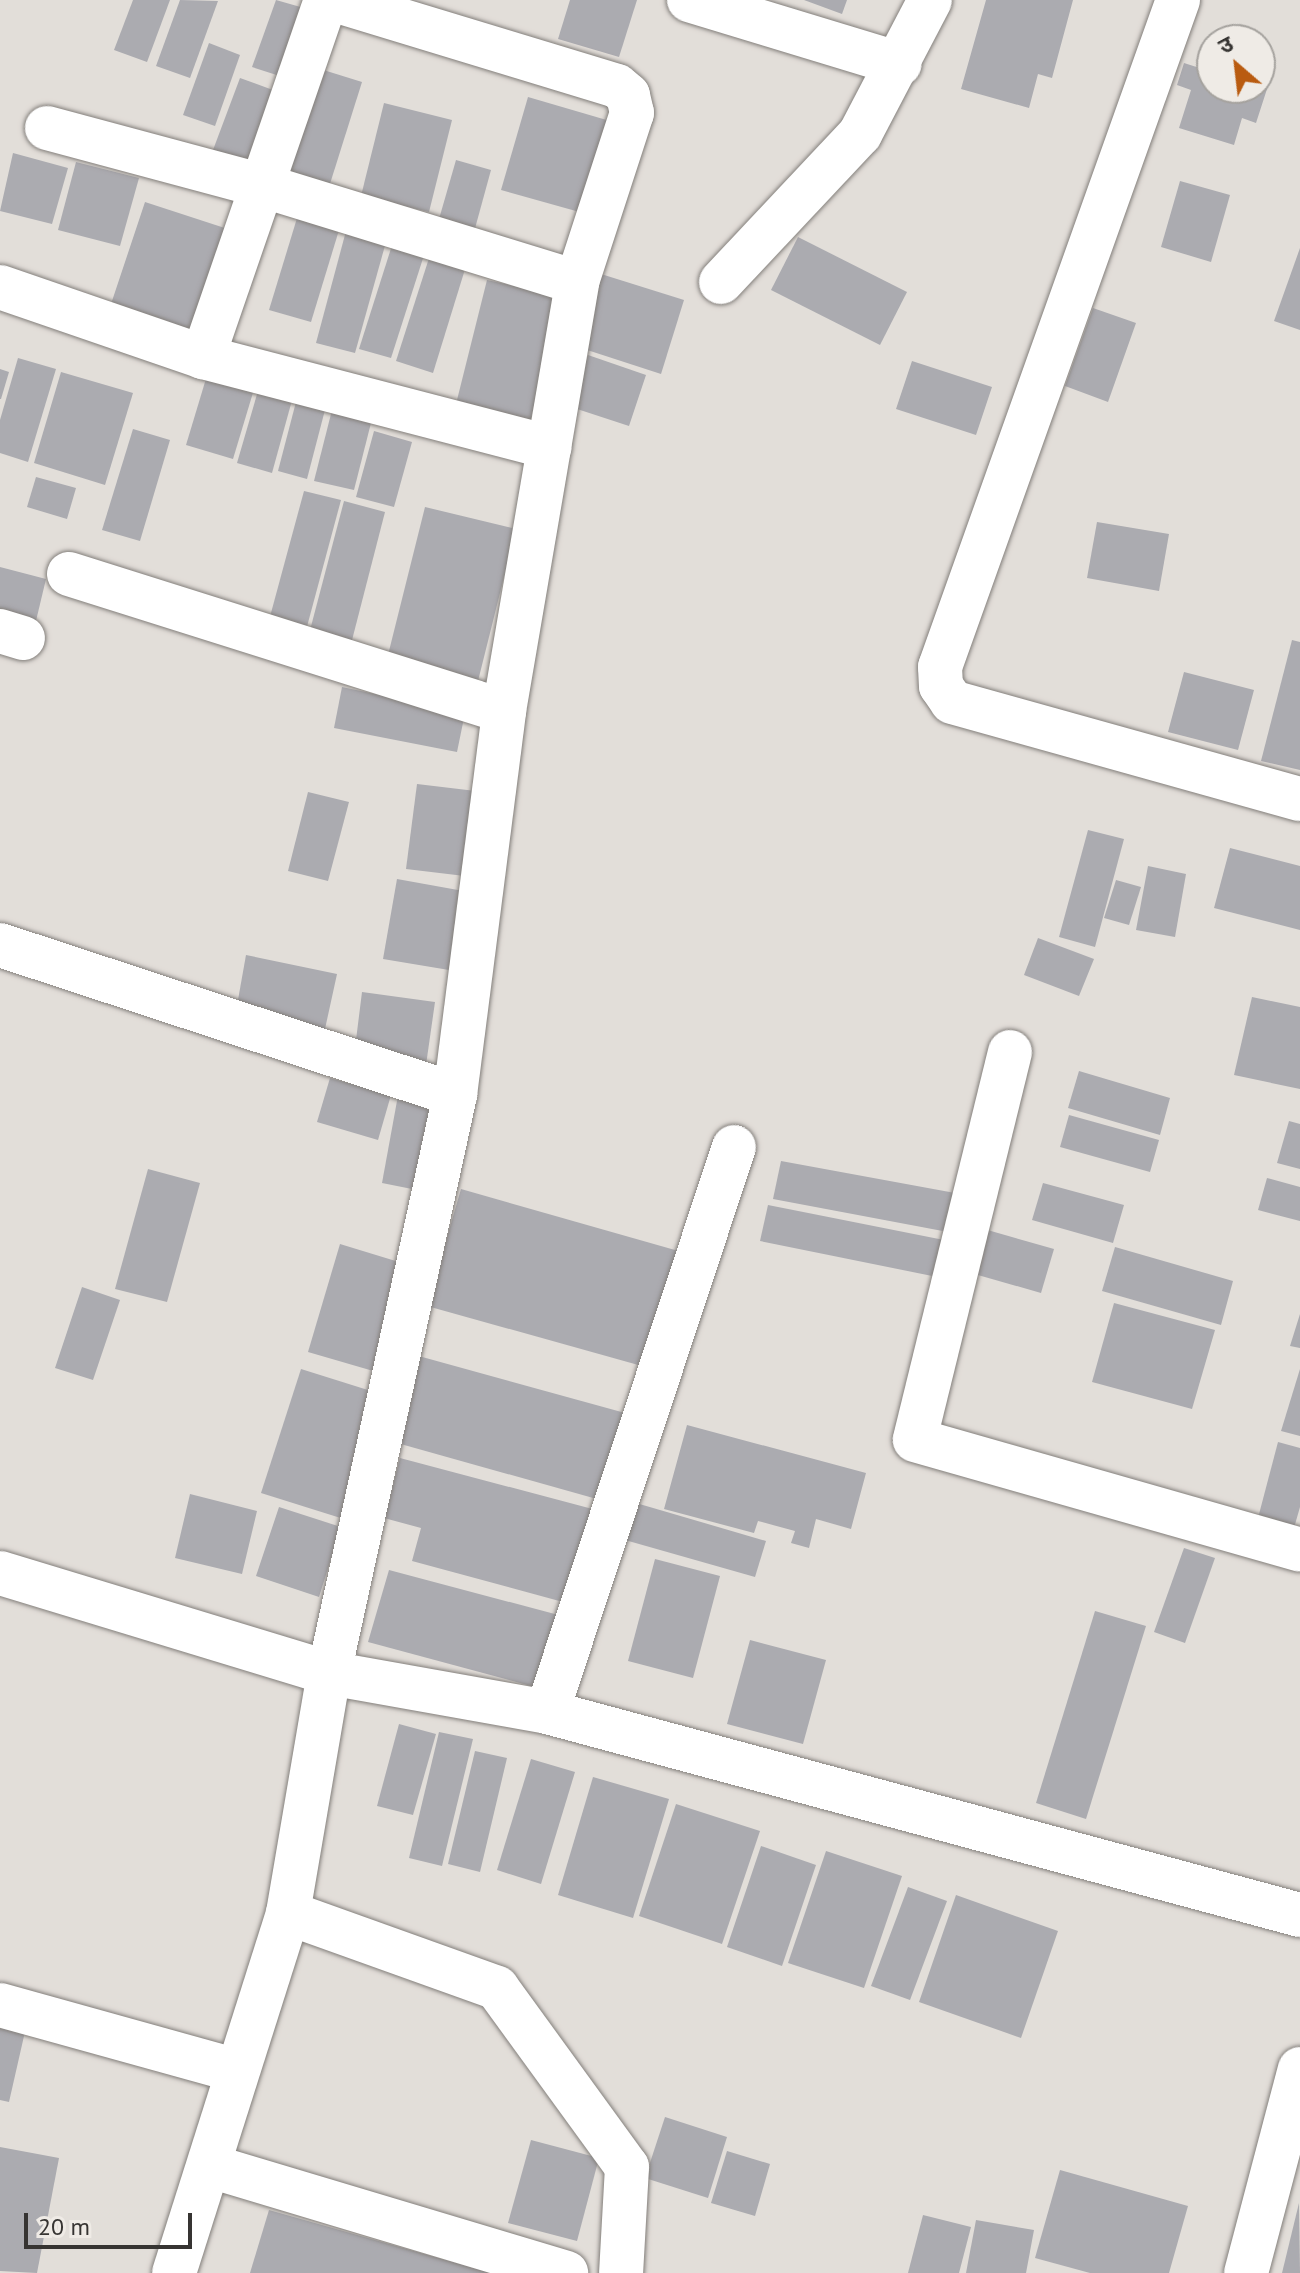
<!DOCTYPE html>
<meta charset="utf-8">
<style>
body{margin:0}
#map{position:relative;width:1300px;height:2273px;overflow:hidden;background:#e2ded9;font-family:"PT Sans","Noto Sans Devanagari",sans-serif}
div>[style]{position:absolute}
.building>*{inset:0;background:#ababb0}
.roads{filter:drop-shadow(0 0 2px #837f7b) drop-shadow(0 0 2px #837f7b)}
.minor>*{height:44px;margin:-22px;padding:0 22px;transform-origin:22px;border-radius:22px;background:#fff}
span{translate:-50% -50%;white-space:nowrap;text-align:center;line-height:1.15;-webkit-text-stroke:8px #efebe6;paint-order:stroke}
.north{position:absolute;left:1196px;top:24px;width:80px;height:80px;box-sizing:border-box;background:#efebe6;border:2px solid #a5a29e;border-radius:50%;rotate:332deg;font-size:22px;font-weight:700;line-height:32px;text-align:center;color:#363432}
.north::after{content:'';display:block;margin:auto;width:28px;height:36px;background:#b95b10;clip-path:polygon(50% 0,100% 100%,50% 72%,0 100%)}
.scale{position:absolute;left:24px;top:2213px;width:168px;height:36px;box-sizing:border-box;border:4px solid #363432;border-top:0;padding-left:10px;font-size:24px;line-height:28px;white-space:nowrap;color:#363432;-webkit-text-stroke:6px #efebe6;paint-order:stroke}
</style>
<div id="map">
<div class="building">
<i style="clip-path:polygon(133px 0,170px 0,147px 62px,114px 50px)"></i>
<i style="clip-path:polygon(180px 0,218px 1px,190px 78px,156px 66px)"></i>
<i style="clip-path:polygon(276px 0,311px 10px,286px 78px,252px 67px)"></i>
<i style="clip-path:polygon(570px 0,637px 0,619px 57px,558px 39px)"></i>
<i style="clip-path:polygon(804px 0,847px 0,842px 14px)"></i>
<i style="clip-path:polygon(986px 0,1073px 0,1052px 78px,1038px 74px,1029px 108px,961px 89px)"></i>
<i style="clip-path:polygon(209px 43px,240px 55px,215px 126px,183px 115px)"></i>
<i style="clip-path:polygon(1184px 63px,1212px 72px,1212px 88px,1267px 89px,1256px 123px,1242px 118px,1234px 145px,1179px 128px,1191px 90px,1177px 85px)"></i>
<i style="clip-path:polygon(317px 68px,362px 82px,329px 187px,284px 173px)"></i>
<i style="clip-path:polygon(240px 78px,281px 93px,255px 165px,213px 150px)"></i>
<i style="clip-path:polygon(528px 97px,610px 121px,583px 213px,501px 190px)"></i>
<i style="clip-path:polygon(384px 103px,452px 120px,429px 212px,361px 196px)"></i>
<i style="clip-path:polygon(13px 153px,68px 168px,52px 224px,0 211px)"></i>
<i style="clip-path:polygon(456px 160px,491px 170px,471px 243px,435px 233px)"></i>
<i style="clip-path:polygon(76px 162px,139px 178px,120px 246px,58px 230px)"></i>
<i style="clip-path:polygon(1180px 181px,1230px 195px,1211px 262px,1161px 247px)"></i>
<i style="clip-path:polygon(145px 202px,237px 232px,202px 337px,110px 307px)"></i>
<i style="clip-path:polygon(301px 205px,343px 217px,311px 322px,269px 310px)"></i>
<i style="clip-path:polygon(346px 231px,386px 242px,355px 353px,316px 343px)"></i>
<i style="clip-path:polygon(798px 237px,907px 292px,880px 345px,771px 290px)"></i>
<i style="clip-path:polygon(394px 239px,426px 249px,391px 358px,359px 349px)"></i>
<i style="clip-path:polygon(1300px 248px,1300px 330px,1274px 321px)"></i>
<i style="clip-path:polygon(430px 255px,466px 266px,433px 373px,396px 361px)"></i>
<i style="clip-path:polygon(601px 274px,684px 300px,661px 374px,578px 347px)"></i>
<i style="clip-path:polygon(487px 280px,564px 297px,528px 429px,453px 416px)"></i>
<i style="clip-path:polygon(1093px 308px,1136px 323px,1108px 402px,1065px 386px)"></i>
<i style="clip-path:polygon(588px 355px,646px 375px,629px 426px,571px 407px)"></i>
<i style="clip-path:polygon(18px 358px,56px 369px,28px 462px,0 453px,0 420px)"></i>
<i style="clip-path:polygon(912px 361px,992px 387px,976px 435px,896px 409px)"></i>
<i style="clip-path:polygon(0 369px,9px 372px,1px 399px,0 399px)"></i>
<i style="clip-path:polygon(61px 372px,133px 393px,105px 485px,34px 463px)"></i>
<i style="clip-path:polygon(208px 372px,255px 386px,233px 459px,186px 445px)"></i>
<i style="clip-path:polygon(260px 384px,294px 393px,272px 473px,237px 463px)"></i>
<i style="clip-path:polygon(297px 398px,326px 406px,307px 479px,278px 471px)"></i>
<i style="clip-path:polygon(332px 410px,372px 419px,354px 490px,314px 481px)"></i>
<i style="clip-path:polygon(133px 429px,170px 440px,140px 541px,102px 530px)"></i>
<i style="clip-path:polygon(374px 431px,412px 442px,394px 507px,356px 497px)"></i>
<i style="clip-path:polygon(36px 477px,76px 488px,67px 519px,27px 507px)"></i>
<i style="clip-path:polygon(304px 491px,341px 500px,305px 634px,268px 624px)"></i>
<i style="clip-path:polygon(344px 501px,385px 512px,351px 644px,309px 634px)"></i>
<i style="clip-path:polygon(425px 507px,516px 529px,477px 685px,386px 663px)"></i>
<i style="clip-path:polygon(1097px 522px,1169px 534px,1159px 591px,1087px 578px)"></i>
<i style="clip-path:polygon(0 567px,46px 579px,35px 625px,0 616px)"></i>
<i style="clip-path:polygon(1292px 640px,1300px 642px,1300px 770px,1261px 761px)"></i>
<i style="clip-path:polygon(1184px 672px,1254px 690px,1238px 750px,1168px 732px)"></i>
<i style="clip-path:polygon(342px 687px,465px 713px,457px 752px,334px 728px)"></i>
<i style="clip-path:polygon(417px 784px,484px 792px,473px 877px,406px 869px)"></i>
<i style="clip-path:polygon(308px 792px,349px 802px,328px 881px,288px 871px)"></i>
<i style="clip-path:polygon(1088px 830px,1124px 839px,1095px 947px,1059px 937px)"></i>
<i style="clip-path:polygon(1230px 848px,1300px 866px,1300px 930px,1214px 908px)"></i>
<i style="clip-path:polygon(1148px 866px,1186px 874px,1175px 937px,1136px 930px)"></i>
<i style="clip-path:polygon(397px 879px,469px 892px,455px 971px,383px 959px)"></i>
<i style="clip-path:polygon(1116px 880px,1141px 887px,1129px 925px,1104px 918px)"></i>
<i style="clip-path:polygon(1038px 938px,1094px 959px,1079px 996px,1024px 975px)"></i>
<i style="clip-path:polygon(246px 955px,337px 974px,325px 1029px,236px 1011px)"></i>
<i style="clip-path:polygon(362px 992px,435px 1002px,426px 1065px,354px 1056px)"></i>
<i style="clip-path:polygon(1252px 997px,1300px 1007px,1300px 1089px,1234px 1075px)"></i>
<i style="clip-path:polygon(1079px 1071px,1170px 1098px,1160px 1135px,1068px 1108px)"></i>
<i style="clip-path:polygon(330px 1078px,391px 1095px,378px 1140px,317px 1122px)"></i>
<i style="clip-path:polygon(399px 1090px,447px 1098px,427px 1192px,382px 1183px)"></i>
<i style="clip-path:polygon(1069px 1115px,1159px 1140px,1150px 1172px,1060px 1147px)"></i>
<i style="clip-path:polygon(1289px 1121px,1300px 1124px,1300px 1169px,1277px 1163px)"></i>
<i style="clip-path:polygon(781px 1161px,955px 1193px,948px 1232px,773px 1199px)"></i>
<i style="clip-path:polygon(148px 1169px,200px 1183px,167px 1302px,115px 1289px)"></i>
<i style="clip-path:polygon(1267px 1178px,1300px 1187px,1300px 1221px,1258px 1210px)"></i>
<i style="clip-path:polygon(1043px 1183px,1124px 1205px,1113px 1243px,1032px 1220px)"></i>
<i style="clip-path:polygon(461px 1189px,682px 1252px,649px 1368px,427px 1306px)"></i>
<i style="clip-path:polygon(768px 1205px,949px 1241px,942px 1278px,760px 1241px)"></i>
<i style="clip-path:polygon(984px 1229px,1054px 1249px,1041px 1293px,971px 1273px)"></i>
<i style="clip-path:polygon(340px 1244px,412px 1266px,387px 1375px,308px 1352px)"></i>
<i style="clip-path:polygon(1115px 1247px,1233px 1281px,1221px 1325px,1102px 1291px)"></i>
<i style="clip-path:polygon(82px 1287px,120px 1300px,93px 1380px,55px 1368px)"></i>
<i style="clip-path:polygon(1114px 1303px,1215px 1330px,1192px 1409px,1092px 1382px)"></i>
<i style="clip-path:polygon(1300px 1314px,1300px 1348px,1290px 1346px)"></i>
<i style="clip-path:polygon(415px 1355px,636px 1416px,611px 1503px,390px 1441px)"></i>
<i style="clip-path:polygon(301px 1369px,387px 1396px,347px 1520px,261px 1493px)"></i>
<i style="clip-path:polygon(1300px 1369px,1300px 1436px,1281px 1431px)"></i>
<i style="clip-path:polygon(687px 1425px,866px 1473px,851px 1529px,816px 1519px,809px 1548px,791px 1543px,795px 1531px,758px 1521px,754px 1533px,664px 1509px)"></i>
<i style="clip-path:polygon(1278px 1442px,1300px 1448px,1300px 1507px,1294px 1528px,1258px 1518px)"></i>
<i style="clip-path:polygon(400px 1458px,600px 1511px,574px 1605px,412px 1561px,421px 1528px,384px 1518px)"></i>
<i style="clip-path:polygon(190px 1494px,257px 1511px,242px 1574px,175px 1558px)"></i>
<i style="clip-path:polygon(636px 1503px,766px 1541px,755px 1577px,625px 1540px)"></i>
<i style="clip-path:polygon(279px 1507px,341px 1527px,319px 1597px,256px 1576px)"></i>
<i style="clip-path:polygon(1184px 1548px,1215px 1558px,1185px 1643px,1154px 1632px)"></i>
<i style="clip-path:polygon(655px 1559px,720px 1576px,693px 1678px,628px 1661px)"></i>
<i style="clip-path:polygon(389px 1570px,566px 1617px,546px 1690px,368px 1642px)"></i>
<i style="clip-path:polygon(1095px 1611px,1146px 1626px,1086px 1819px,1036px 1803px)"></i>
<i style="clip-path:polygon(750px 1640px,826px 1660px,803px 1744px,727px 1724px)"></i>
<i style="clip-path:polygon(399px 1724px,436px 1734px,413px 1815px,377px 1806px)"></i>
<i style="clip-path:polygon(439px 1732px,473px 1739px,442px 1866px,409px 1858px)"></i>
<i style="clip-path:polygon(475px 1751px,507px 1758px,480px 1872px,448px 1864px)"></i>
<i style="clip-path:polygon(531px 1759px,575px 1772px,541px 1884px,497px 1870px)"></i>
<i style="clip-path:polygon(593px 1777px,669px 1799px,633px 1918px,558px 1895px)"></i>
<i style="clip-path:polygon(676px 1804px,760px 1831px,722px 1944px,639px 1916px)"></i>
<i style="clip-path:polygon(761px 1846px,816px 1865px,782px 1966px,727px 1947px)"></i>
<i style="clip-path:polygon(826px 1851px,902px 1876px,864px 1988px,788px 1963px)"></i>
<i style="clip-path:polygon(908px 1887px,947px 1901px,910px 2000px,871px 1986px)"></i>
<i style="clip-path:polygon(956px 1895px,1058px 1931px,1021px 2038px,919px 2002px)"></i>
<i style="clip-path:polygon(0 2008px,29px 2014px,9px 2102px,0 2100px)"></i>
<i style="clip-path:polygon(665px 2117px,727px 2137px,708px 2198px,645px 2178px)"></i>
<i style="clip-path:polygon(531px 2140px,599px 2158px,577px 2241px,508px 2223px)"></i>
<i style="clip-path:polygon(0 2147px,59px 2158px,37px 2273px,0 2271px)"></i>
<i style="clip-path:polygon(727px 2151px,770px 2164px,755px 2216px,711px 2203px)"></i>
<i style="clip-path:polygon(1060px 2170px,1188px 2206px,1169px 2273px,1090px 2273px,1035px 2258px)"></i>
<i style="clip-path:polygon(1299px 2203px,1300px 2273px,1282px 2273px)"></i>
<i style="clip-path:polygon(269px 2210px,488px 2272px,488px 2273px,250px 2273px)"></i>
<i style="clip-path:polygon(923px 2215px,971px 2227px,959px 2273px,908px 2273px)"></i>
<i style="clip-path:polygon(976px 2220px,1034px 2230px,1026px 2273px,966px 2273px)"></i>
</div>
<div class="roads">
<div class="minor">
<i style="left:689px;top:0;width:220px;rotate:16.9deg"></i>
<i style="left:1178px;top:0;width:708px;rotate:109.64deg"></i>
<i style="left:940px;top:667px;width:19px;rotate:87deg"></i>
<i style="left:941px;top:686px;width:19px;rotate:55deg"></i>
<i style="left:952px;top:702px;width:361px;rotate:15.6deg"></i>
<i style="left:47px;top:128px;width:225px;rotate:15deg"></i>
<i style="left:264px;top:186px;width:327px;rotate:17.1deg"></i>
<i style="left:721px;top:282px;width:203px;rotate:-46.8deg"></i>
<i style="left:860px;top:134px;width:151px;rotate:-62.4deg"></i>
<i style="left:0;top:287px;width:215px;rotate:19deg"></i>
<i style="left:203px;top:357px;width:358px;rotate:14.6deg"></i>
<i style="left:203px;top:357px;width:378px;rotate:-71deg"></i>
<i style="left:69px;top:574px;width:456px;rotate:17.5deg"></i>
<i style="left:0;top:631px;width:24px;rotate:17deg"></i>
<i style="left:0;top:945px;width:479px;rotate:18.2deg"></i>
<i style="left:1010px;top:1052px;width:399px;rotate:103.8deg"></i>
<i style="left:915px;top:1440px;width:400px;rotate:15.9deg"></i>
<i style="left:0;top:1573px;width:344px;rotate:16.9deg"></i>
<i style="left:329px;top:1673px;width:221px;rotate:10.1deg"></i>
<i style="left:547px;top:1712px;width:780px;rotate:15.09deg"></i>
<i style="left:547px;top:1712px;width:595px;rotate:-71.69deg"></i>
<i style="left:288px;top:1913px;width:222px;rotate:19.7deg"></i>
<i style="left:497px;top:1988px;width:221px;rotate:54deg"></i>
<i style="left:627px;top:2167px;width:106px;rotate:93.2deg"></i>
<i style="left:0;top:2005px;width:244px;rotate:15.5deg"></i>
<i style="left:210px;top:2166px;width:372px;rotate:16.7deg"></i>
<i style="left:174px;top:2273px;width:378px;rotate:-72.4deg"></i>
<i style="left:288px;top:1913px;width:243px;rotate:-80.3deg"></i>
<i style="left:329px;top:1673px;width:592px;rotate:-77.7deg"></i>
<i style="left:455px;top:1095px;width:387px;rotate:-82.7deg"></i>
<i style="left:504px;top:711px;width:435px;rotate:-80.3deg"></i>
<i style="left:577px;top:282px;width:178px;rotate:-72deg"></i>
<i style="left:632px;top:113px;width:18px;rotate:-103deg"></i>
<i style="left:628px;top:95px;width:14px;rotate:-141deg"></i>
<i style="left:617px;top:86px;width:296px;rotate:-163.1deg"></i>
<i style="left:1246px;top:2273px;width:211px;rotate:-75.2deg"></i>
</div>
</div>
<div class="north">उ</div>
<div class="scale">20 m</div>
</div>
